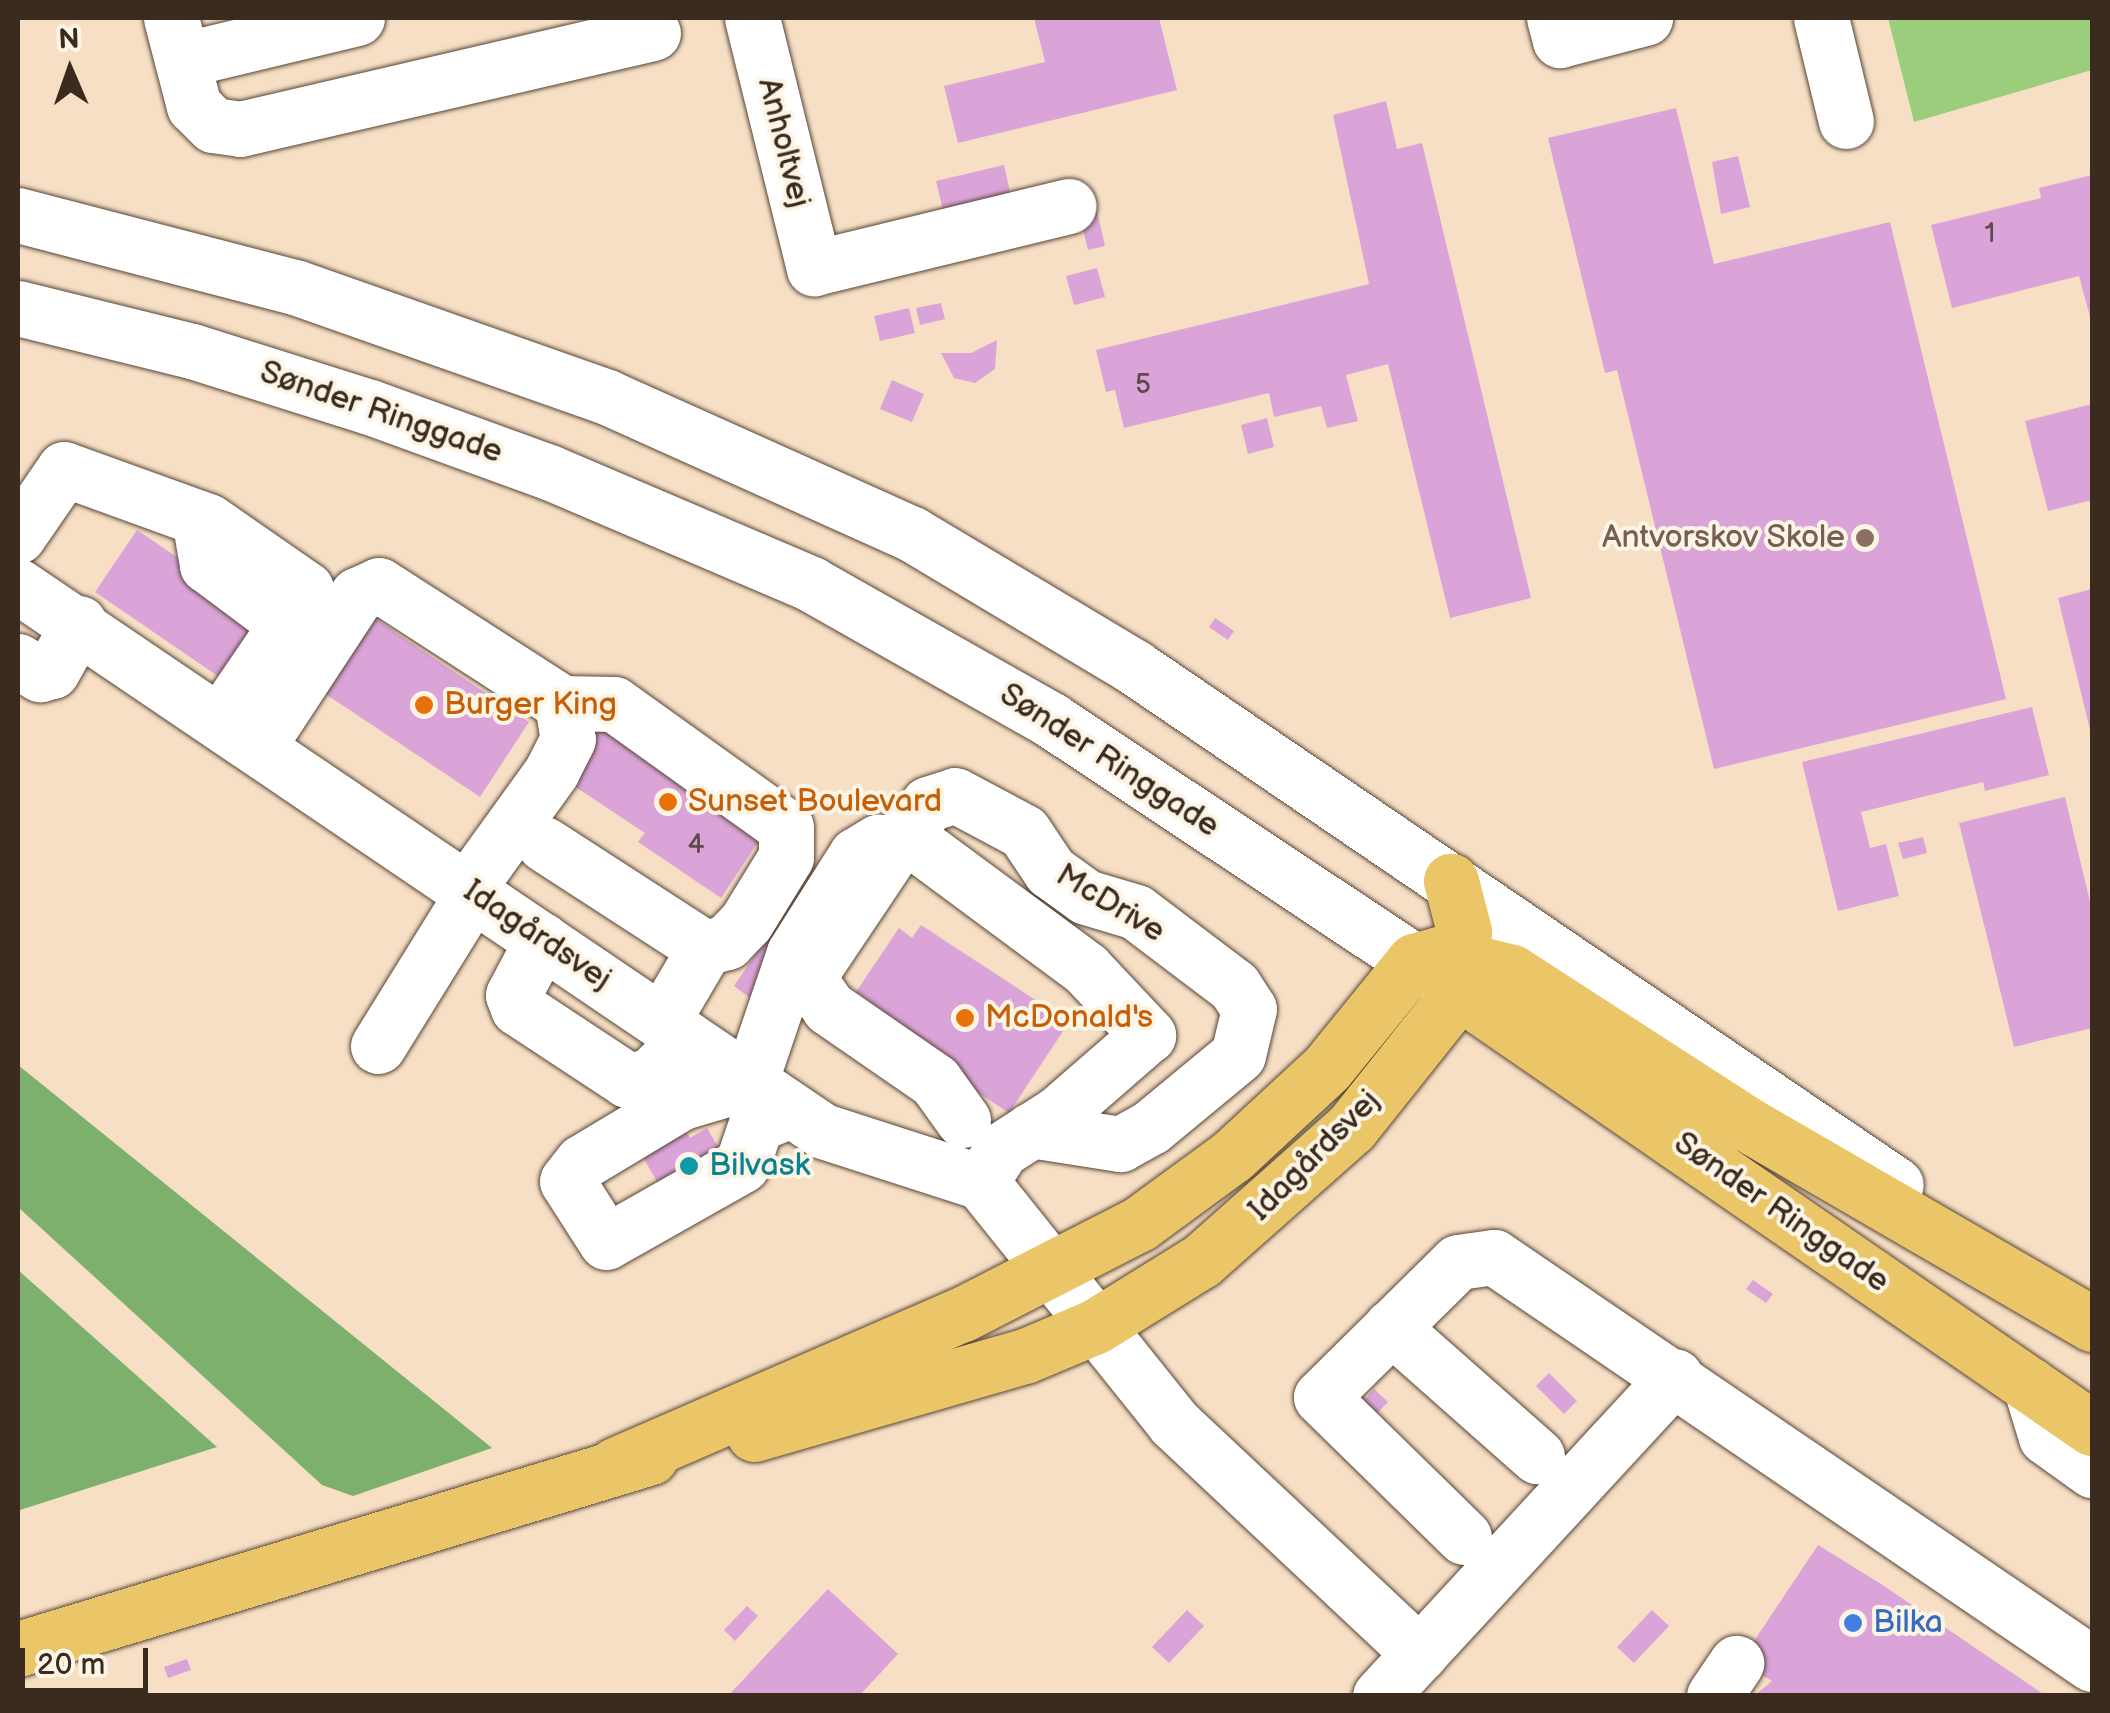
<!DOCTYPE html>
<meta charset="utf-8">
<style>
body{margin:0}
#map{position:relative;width:2110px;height:1713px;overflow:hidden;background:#f6dfc4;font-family:"Balsamiq Sans",sans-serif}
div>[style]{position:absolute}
.green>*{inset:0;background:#9ccd7c}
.forest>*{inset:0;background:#7db06c}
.building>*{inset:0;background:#dba4d9}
.roads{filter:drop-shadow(0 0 2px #574537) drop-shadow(0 0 2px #574537)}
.minor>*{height:55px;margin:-27.5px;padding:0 27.5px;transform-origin:27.5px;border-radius:27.5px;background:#fff}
.major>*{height:55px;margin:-27.5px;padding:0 27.5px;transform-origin:27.5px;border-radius:27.5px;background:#eac669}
.dots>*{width:28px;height:28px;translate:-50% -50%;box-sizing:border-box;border:5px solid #fcf5e5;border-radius:50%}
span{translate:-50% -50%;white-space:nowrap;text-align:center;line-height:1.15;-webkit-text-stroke:8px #fcf5e5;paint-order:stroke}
.number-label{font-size:28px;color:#63484d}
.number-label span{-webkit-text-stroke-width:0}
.street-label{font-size:32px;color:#3b2a1e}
.education-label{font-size:32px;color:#785e54}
.right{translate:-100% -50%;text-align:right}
.food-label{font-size:32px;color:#c56008}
.left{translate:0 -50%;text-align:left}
.culture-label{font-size:32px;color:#0d838f}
.shop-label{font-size:32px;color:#366cbe}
.frame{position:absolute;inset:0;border:20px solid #3b2a1e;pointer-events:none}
.north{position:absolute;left:20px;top:20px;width:100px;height:100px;-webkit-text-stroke:8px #fcf5e5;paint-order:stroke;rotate:358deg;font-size:28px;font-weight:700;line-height:40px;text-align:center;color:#3b2a1e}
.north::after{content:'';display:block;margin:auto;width:35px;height:45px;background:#3b2a1e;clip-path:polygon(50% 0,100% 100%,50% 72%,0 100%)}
.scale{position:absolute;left:20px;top:1648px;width:128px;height:45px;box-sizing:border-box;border:5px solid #3b2a1e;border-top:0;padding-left:12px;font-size:30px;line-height:35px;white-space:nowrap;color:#3b2a1e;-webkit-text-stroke:8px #fcf5e5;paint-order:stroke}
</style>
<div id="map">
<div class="green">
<i style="clip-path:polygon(1888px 18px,2092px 18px,2092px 70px,1914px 122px)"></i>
</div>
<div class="forest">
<i style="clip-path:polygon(18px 1065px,492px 1448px,353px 1496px,322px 1485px,18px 1207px)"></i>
<i style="clip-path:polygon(18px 1270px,217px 1447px,20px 1510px)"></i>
</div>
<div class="building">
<i style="clip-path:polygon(1034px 18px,1159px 18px,1177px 90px,958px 143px,944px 86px,1045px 62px)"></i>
<i style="clip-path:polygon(1386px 101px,1397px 149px,1422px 143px,1531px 598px,1450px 618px,1388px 364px,1346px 375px,1358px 421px,1327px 428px,1321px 406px,1274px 417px,1269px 393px,1124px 428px,1115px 390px,1106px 392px,1096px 350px,1369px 284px,1333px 115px)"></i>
<i style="clip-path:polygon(1676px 108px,1714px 264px,1890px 222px,2006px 699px,1714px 769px,1617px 370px,1605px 373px,1548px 138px)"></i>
<i style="clip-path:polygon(1738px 156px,1750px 207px,1721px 214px,1712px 162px)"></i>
<i style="clip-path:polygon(1004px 165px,1011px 197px,944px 214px,936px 181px)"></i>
<i style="clip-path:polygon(2092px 175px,2092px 324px,2079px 276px,1952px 308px,1931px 225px,2041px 198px,2039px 188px)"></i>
<i style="clip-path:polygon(1097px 211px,1105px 246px,1088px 250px,1079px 214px)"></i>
<i style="clip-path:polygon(1097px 268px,1105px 297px,1074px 305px,1066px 276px)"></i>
<i style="clip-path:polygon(941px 303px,945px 319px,920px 325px,916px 308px)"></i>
<i style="clip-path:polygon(909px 308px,915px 333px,880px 341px,874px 316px)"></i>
<i style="clip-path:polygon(997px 340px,995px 369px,975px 383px,954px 378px,941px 353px,971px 353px)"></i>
<i style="clip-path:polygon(892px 380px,924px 394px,912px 422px,880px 409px)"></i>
<i style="clip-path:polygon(2092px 404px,2092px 500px,2048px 511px,2025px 421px)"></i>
<i style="clip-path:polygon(1267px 418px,1274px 447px,1248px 454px,1241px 425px)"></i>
<i style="clip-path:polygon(137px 530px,268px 619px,225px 681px,95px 592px)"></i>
<i style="clip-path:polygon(2092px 589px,2092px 734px,2091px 734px,2058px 598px)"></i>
<i style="clip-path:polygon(368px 614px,529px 722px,480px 797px,318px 689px)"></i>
<i style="clip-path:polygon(1215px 618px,1234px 631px,1228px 640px,1209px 627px)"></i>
<i style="clip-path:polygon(2032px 707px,2049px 775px,1985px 791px,1983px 782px,1861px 812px,1870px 848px,1886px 844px,1899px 896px,1838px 911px,1802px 762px)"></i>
<i style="clip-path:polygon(608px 715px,770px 824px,721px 898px,638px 842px,645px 833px,565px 780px)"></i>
<i style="clip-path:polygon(2065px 797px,2092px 910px,2092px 1028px,2014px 1047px,1959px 823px)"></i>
<i style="clip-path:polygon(1923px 837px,1927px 853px,1903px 859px,1898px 843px)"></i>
<i style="clip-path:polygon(921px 925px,1069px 1022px,1009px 1113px,860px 1014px,869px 1001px,856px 992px,899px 928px,912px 938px)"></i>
<i style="clip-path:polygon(770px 933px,781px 941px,753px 1000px,734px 986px)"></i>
<i style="clip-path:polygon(680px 1121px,690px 1138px,707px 1128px,741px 1185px,680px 1221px,637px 1147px)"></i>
<i style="clip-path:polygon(1753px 1280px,1773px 1294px,1766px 1303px,1746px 1289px)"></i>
<i style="clip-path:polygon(1549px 1373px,1577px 1401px,1564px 1414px,1536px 1386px)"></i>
<i style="clip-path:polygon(1374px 1389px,1388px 1402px,1374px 1416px,1361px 1404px)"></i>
<i style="clip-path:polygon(1818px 1545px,1881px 1584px,2046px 1696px,1754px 1696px,1772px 1681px,1740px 1662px)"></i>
<i style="clip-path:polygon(828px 1589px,898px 1654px,859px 1696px,728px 1696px)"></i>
<i style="clip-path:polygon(747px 1606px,758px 1616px,735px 1641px,724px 1630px)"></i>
<i style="clip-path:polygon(1187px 1610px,1204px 1626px,1169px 1663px,1152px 1647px)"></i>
<i style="clip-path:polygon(1652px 1610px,1669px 1626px,1634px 1663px,1617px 1647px)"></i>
<i style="clip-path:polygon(187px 1659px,191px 1670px,168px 1678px,164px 1667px)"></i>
</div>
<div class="roads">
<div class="minor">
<i style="left:171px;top:18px;width:91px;rotate:75.4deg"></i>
<i style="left:194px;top:106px;width:27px;rotate:45deg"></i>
<i style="left:213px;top:125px;width:27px;rotate:8deg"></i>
<i style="left:240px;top:129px;width:424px;rotate:-13.1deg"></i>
<i style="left:752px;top:18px;width:258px;rotate:76.1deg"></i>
<i style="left:814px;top:268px;width:262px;rotate:-13.7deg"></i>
<i style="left:1554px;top:18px;width:23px;rotate:75deg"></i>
<i style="left:1560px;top:40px;width:88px;rotate:-14.5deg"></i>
<i style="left:1821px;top:18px;width:106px;rotate:76.4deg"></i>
<i style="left:182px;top:60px;width:180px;rotate:-13.5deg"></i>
<i style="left:18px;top:215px;width:286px;rotate:14.6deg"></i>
<i style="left:295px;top:287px;width:331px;rotate:19.4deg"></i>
<i style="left:607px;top:397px;width:334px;rotate:24.2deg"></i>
<i style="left:912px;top:534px;width:259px;rotate:30.9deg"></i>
<i style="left:1134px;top:667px;width:921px;rotate:34.21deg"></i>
<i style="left:18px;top:308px;width:179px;rotate:13.9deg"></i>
<i style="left:192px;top:351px;width:187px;rotate:17.5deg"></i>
<i style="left:370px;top:407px;width:190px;rotate:20deg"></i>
<i style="left:549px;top:472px;width:285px;rotate:23.1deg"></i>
<i style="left:811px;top:584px;width:276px;rotate:29.5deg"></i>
<i style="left:1051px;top:720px;width:484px;rotate:33.6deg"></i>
<i style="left:199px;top:518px;width:48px;rotate:80.3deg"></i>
<i style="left:207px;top:565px;width:94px;rotate:36.7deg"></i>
<i style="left:282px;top:621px;width:11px;rotate:95deg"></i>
<i style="left:281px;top:632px;width:107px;rotate:124.3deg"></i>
<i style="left:18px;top:536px;width:81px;rotate:-55.5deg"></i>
<i style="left:64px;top:469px;width:153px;rotate:19.9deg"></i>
<i style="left:208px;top:521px;width:119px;rotate:34.8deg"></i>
<i style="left:306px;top:589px;width:29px;rotate:80deg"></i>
<i style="left:311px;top:618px;width:57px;rotate:122.9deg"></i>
<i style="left:18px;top:586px;width:972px;rotate:34.1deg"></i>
<i style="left:823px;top:1131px;width:166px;rotate:17.9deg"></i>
<i style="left:981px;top:1182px;width:309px;rotate:51.3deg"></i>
<i style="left:1174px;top:1423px;width:337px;rotate:43.2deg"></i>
<i style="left:18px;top:661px;width:26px;rotate:31deg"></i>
<i style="left:40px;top:674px;width:12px;rotate:-14deg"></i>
<i style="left:52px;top:671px;width:55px;rotate:-60.6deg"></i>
<i style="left:562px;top:703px;width:52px;rotate:1.1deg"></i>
<i style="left:614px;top:704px;width:211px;rotate:35.6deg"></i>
<i style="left:786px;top:827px;width:30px;rotate:90deg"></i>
<i style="left:786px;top:857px;width:76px;rotate:121.6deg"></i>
<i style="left:746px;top:922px;width:28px;rotate:134deg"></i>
<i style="left:727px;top:942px;width:23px;rotate:165deg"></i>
<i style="left:258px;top:746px;width:181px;rotate:-56.7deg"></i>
<i style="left:357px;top:595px;width:24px;rotate:-24deg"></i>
<i style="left:379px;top:585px;width:218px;rotate:32.8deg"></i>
<i style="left:562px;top:703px;width:36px;rotate:81deg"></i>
<i style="left:568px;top:739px;width:36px;rotate:117deg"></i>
<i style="left:552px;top:771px;width:145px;rotate:125.8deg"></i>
<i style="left:544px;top:844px;width:192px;rotate:32.9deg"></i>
<i style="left:705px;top:948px;width:85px;rotate:120.5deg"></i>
<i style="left:542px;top:940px;width:62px;rotate:117.8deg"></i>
<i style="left:513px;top:995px;width:14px;rotate:69deg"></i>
<i style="left:518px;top:1008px;width:131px;rotate:33.4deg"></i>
<i style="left:627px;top:1080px;width:22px;rotate:-8deg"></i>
<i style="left:649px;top:1077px;width:54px;rotate:-44.3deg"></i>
<i style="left:378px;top:1046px;width:180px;rotate:-58.2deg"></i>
<i style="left:791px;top:1110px;width:38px;rotate:158deg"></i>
<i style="left:756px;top:1124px;width:43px;rotate:108.9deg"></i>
<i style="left:742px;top:1165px;width:156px;rotate:150.5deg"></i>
<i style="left:606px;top:1242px;width:72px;rotate:-122.6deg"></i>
<i style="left:567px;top:1181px;width:24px;rotate:-52deg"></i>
<i style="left:582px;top:1162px;width:117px;rotate:-31deg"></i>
<i style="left:682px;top:1102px;width:71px;rotate:-16.4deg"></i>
<i style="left:750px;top:1082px;width:136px;rotate:-71.2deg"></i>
<i style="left:794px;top:953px;width:116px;rotate:-57.7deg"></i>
<i style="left:856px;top:855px;width:26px;rotate:-31deg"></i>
<i style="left:878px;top:842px;width:42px;rotate:5.4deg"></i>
<i style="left:920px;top:846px;width:207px;rotate:36.5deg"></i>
<i style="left:1086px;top:969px;width:91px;rotate:46.8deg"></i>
<i style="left:1148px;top:1035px;width:121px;rotate:139deg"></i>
<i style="left:1057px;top:1114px;width:67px;rotate:147.3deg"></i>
<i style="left:1001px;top:1150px;width:38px;rotate:122deg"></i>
<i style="left:963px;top:1120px;width:48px;rotate:-125.7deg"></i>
<i style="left:935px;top:1081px;width:129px;rotate:-145.4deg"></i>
<i style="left:829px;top:1008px;width:28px;rotate:-125deg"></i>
<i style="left:813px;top:985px;width:17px;rotate:-87deg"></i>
<i style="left:814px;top:968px;width:153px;rotate:-56.2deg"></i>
<i style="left:899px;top:841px;width:47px;rotate:-51.9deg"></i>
<i style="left:928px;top:804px;width:28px;rotate:-18deg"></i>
<i style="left:955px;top:795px;width:78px;rotate:28.2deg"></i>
<i style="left:1024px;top:832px;width:47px;rotate:56.3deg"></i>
<i style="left:1050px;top:871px;width:44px;rotate:35.8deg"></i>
<i style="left:1086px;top:897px;width:52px;rotate:16.7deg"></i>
<i style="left:1136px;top:912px;width:123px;rotate:37.1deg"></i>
<i style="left:1234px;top:986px;width:27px;rotate:57deg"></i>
<i style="left:1249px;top:1009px;width:47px;rotate:103.4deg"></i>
<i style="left:1238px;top:1055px;width:113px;rotate:140.4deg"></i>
<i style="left:1151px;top:1127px;width:35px;rotate:151deg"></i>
<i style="left:1120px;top:1144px;width:90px;rotate:-171.1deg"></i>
<i style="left:1391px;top:1327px;width:195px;rotate:41.5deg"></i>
<i style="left:2030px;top:1385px;width:54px;rotate:72.9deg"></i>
<i style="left:2046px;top:1437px;width:57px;rotate:35.7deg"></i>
<i style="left:1464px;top:1537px;width:200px;rotate:-135.6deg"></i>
<i style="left:1321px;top:1397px;width:192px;rotate:-44.6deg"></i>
<i style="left:1458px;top:1262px;width:36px;rotate:-8deg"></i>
<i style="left:1494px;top:1257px;width:723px;rotate:34.24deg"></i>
<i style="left:1380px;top:1696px;width:435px;rotate:-47.3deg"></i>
<i style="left:1714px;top:1696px;width:40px;rotate:-56deg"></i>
</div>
<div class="major">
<i style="left:1459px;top:992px;width:769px;rotate:34.56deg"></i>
<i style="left:754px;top:1434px;width:282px;rotate:-16.1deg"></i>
<i style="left:1025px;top:1356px;width:77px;rotate:-22.9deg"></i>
<i style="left:1096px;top:1326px;width:123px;rotate:-31.8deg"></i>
<i style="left:1201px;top:1261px;width:200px;rotate:-41.6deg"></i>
<i style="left:1351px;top:1128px;width:174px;rotate:-51.5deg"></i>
<i style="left:1459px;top:992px;width:61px;rotate:-85.3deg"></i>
<i style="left:1464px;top:931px;width:52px;rotate:-104.6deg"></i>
<i style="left:615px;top:1465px;width:379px;rotate:-23.5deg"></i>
<i style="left:963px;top:1314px;width:198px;rotate:-27.1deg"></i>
<i style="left:1139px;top:1224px;width:115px;rotate:-36.2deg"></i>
<i style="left:1232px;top:1156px;width:129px;rotate:-42.8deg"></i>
<i style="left:1327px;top:1068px;width:138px;rotate:-50.9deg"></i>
<i style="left:1414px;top:961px;width:26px;rotate:-16deg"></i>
<i style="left:1439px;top:954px;width:75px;rotate:13.9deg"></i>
<i style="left:1512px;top:972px;width:280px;rotate:32.9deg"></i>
<i style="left:1747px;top:1124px;width:399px;rotate:30.1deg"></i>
<i style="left:18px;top:1649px;width:661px;rotate:-16.87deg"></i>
</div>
</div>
<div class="dots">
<i style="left:1865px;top:538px;background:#8d6e63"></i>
<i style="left:424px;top:705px;background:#e8710a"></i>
<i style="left:668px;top:802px;background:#e8710a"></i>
<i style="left:965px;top:1018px;background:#e8710a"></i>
<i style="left:689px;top:1166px;background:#0f9aa8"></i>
<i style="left:1853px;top:1623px;background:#3f7fe0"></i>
</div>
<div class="number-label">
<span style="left:1990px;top:234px">1</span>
<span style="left:1143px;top:385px">5</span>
<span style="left:696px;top:845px">4</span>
</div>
<div class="street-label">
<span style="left:783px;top:143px;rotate:76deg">Anholtvej</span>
<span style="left:381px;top:413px;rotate:19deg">Sønder Ringgade</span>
<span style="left:1109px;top:761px;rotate:33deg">Sønder Ringgade</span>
<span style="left:1110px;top:904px;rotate:31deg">McDrive</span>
<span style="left:537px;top:936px;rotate:34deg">Idagårdsvej</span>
<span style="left:1315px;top:1156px;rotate:-45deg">Idagårdsvej</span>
<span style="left:1781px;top:1213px;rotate:35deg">Sønder Ringgade</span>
</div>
<div class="education-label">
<span class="right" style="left:1845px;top:538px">Antvorskov Skole</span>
</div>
<div class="food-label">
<span class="left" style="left:444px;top:705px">Burger King</span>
<span class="left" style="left:688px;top:802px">Sunset Boulevard</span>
<span class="left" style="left:985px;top:1018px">McDonald's</span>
</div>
<div class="culture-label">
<span class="left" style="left:709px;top:1166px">Bilvask</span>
</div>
<div class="shop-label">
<span class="left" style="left:1873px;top:1623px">Bilka</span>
</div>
<div class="frame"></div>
<div class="north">N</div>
<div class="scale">20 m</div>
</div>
